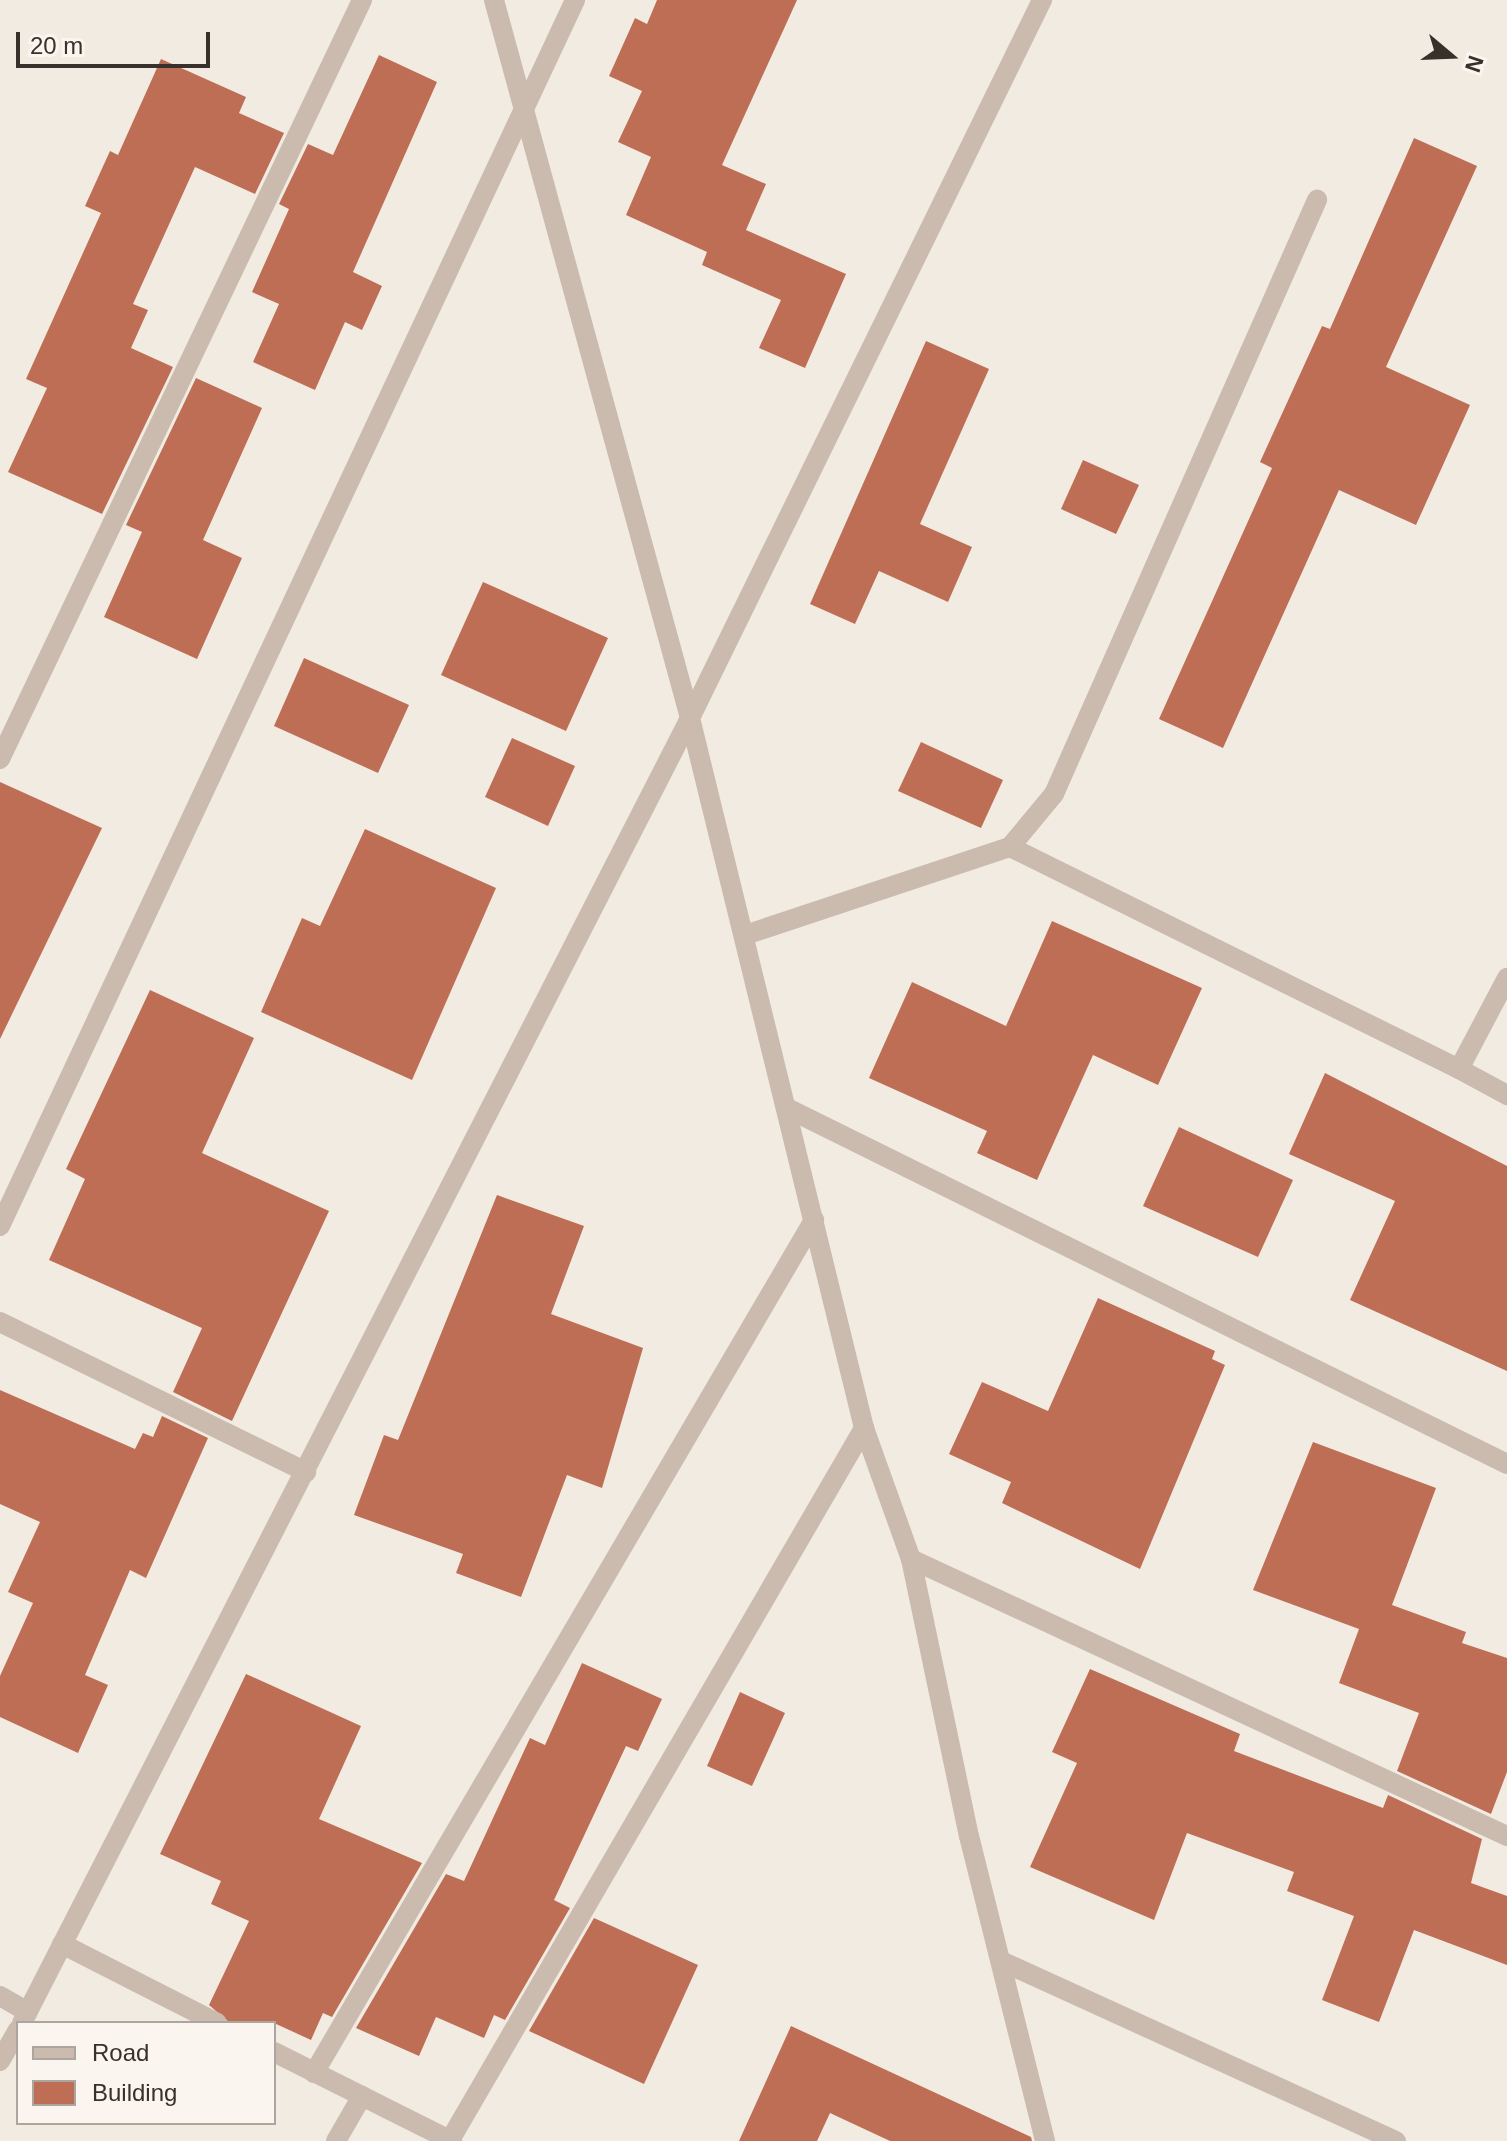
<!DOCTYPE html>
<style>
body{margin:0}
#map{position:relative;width:1507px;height:2141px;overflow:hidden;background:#f2ebe2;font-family:Arial,sans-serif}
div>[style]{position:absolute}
.building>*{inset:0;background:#be6e54}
.street>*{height:20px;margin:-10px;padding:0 10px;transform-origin:10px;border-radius:10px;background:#cabbae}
span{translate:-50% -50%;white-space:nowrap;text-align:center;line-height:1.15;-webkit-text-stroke:6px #faf5ee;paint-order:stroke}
.legend{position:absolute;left:16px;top:2021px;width:260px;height:104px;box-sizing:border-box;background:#faf5ee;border:2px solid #ada6a0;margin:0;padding:10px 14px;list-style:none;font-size:24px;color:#39302c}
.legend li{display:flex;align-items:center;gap:16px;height:40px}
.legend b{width:40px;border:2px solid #ada6a0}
.north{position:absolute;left:1411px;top:16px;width:80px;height:80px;-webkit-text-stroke:6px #faf5ee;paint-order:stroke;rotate:109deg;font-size:22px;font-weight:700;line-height:32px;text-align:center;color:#39302c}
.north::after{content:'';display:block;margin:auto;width:28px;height:36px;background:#39302c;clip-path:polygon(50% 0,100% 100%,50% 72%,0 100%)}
.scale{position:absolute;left:16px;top:32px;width:194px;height:36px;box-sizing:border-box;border:4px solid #39302c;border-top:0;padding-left:10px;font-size:24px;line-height:28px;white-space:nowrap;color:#39302c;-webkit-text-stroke:6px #faf5ee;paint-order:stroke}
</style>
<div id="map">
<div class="building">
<i style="clip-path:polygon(657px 0,797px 0,722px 165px,766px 184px,746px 230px,846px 274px,805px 368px,759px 348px,781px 300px,702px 265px,707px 252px,626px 215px,651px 157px,618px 142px,642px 91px,609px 76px,635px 18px,647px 24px)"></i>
<i style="clip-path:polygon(379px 55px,437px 82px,353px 272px,382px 286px,362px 330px,345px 322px,315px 390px,253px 362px,279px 304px,252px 292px,289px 209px,279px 204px,308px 144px,333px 155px)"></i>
<i style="clip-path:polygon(161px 59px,246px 97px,239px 113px,284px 133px,255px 194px,195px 167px,133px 304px,148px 310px,131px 348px,173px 367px,102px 514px,8px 472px,47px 388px,26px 379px,101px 213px,85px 206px,110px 151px,118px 155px)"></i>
<i style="clip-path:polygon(1414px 138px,1477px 166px,1386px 367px,1470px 405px,1416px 525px,1339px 490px,1223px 748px,1159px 719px,1272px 468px,1260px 462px,1322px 326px,1330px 329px)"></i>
<i style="clip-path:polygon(926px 341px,989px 369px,920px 524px,972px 547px,948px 602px,879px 571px,855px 624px,810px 604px)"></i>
<i style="clip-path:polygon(196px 378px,262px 408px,203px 540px,242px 558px,197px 659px,104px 617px,142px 532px,126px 525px)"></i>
<i style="clip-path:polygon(1083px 460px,1139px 485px,1116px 534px,1061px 509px)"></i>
<i style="clip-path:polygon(483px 582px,608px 638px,566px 731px,441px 675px)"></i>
<i style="clip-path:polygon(304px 658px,409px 705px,378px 773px,274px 726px)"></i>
<i style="clip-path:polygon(512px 738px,575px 766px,548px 826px,485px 797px)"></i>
<i style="clip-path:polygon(921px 742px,1003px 780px,981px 828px,898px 791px)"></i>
<i style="clip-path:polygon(0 782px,102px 828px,0 1039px)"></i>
<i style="clip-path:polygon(365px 829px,496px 888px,412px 1080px,261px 1012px,302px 918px,320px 926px)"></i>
<i style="clip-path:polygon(1052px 921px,1202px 988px,1158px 1085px,1093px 1055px,1037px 1180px,977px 1153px,987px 1131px,869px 1078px,912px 982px,1006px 1026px)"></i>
<i style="clip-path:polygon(150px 990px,254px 1038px,202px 1153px,329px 1211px,232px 1421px,173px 1392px,202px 1328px,49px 1260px,85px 1179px,66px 1169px)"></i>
<i style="clip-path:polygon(1325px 1073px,1507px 1166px,1507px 1371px,1350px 1300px,1395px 1201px,1289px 1154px)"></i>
<i style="clip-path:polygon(1179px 1127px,1293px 1180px,1258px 1257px,1143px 1206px)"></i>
<i style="clip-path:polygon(497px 1195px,584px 1226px,551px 1314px,643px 1348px,602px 1488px,567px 1475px,521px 1597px,456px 1573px,463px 1554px,354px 1515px,384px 1435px,398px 1440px)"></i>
<i style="clip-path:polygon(1098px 1298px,1215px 1351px,1212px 1359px,1225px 1365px,1140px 1569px,1002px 1503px,1011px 1482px,949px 1454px,982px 1382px,1048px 1411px)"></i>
<i style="clip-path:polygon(0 1390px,135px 1449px,143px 1433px,153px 1437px,162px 1416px,208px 1438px,146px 1578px,130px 1570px,85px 1675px,108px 1685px,78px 1753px,0 1717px,0 1676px,33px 1603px,8px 1592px,40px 1522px,0 1504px)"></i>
<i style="clip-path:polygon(1313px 1442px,1436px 1488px,1392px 1605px,1466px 1632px,1462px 1643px,1507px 1658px,1507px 1772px,1491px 1814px,1397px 1771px,1419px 1713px,1339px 1683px,1359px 1629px,1253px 1590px)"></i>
<i style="clip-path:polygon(582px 1663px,662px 1699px,638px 1751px,626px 1746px,554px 1900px,570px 1908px,505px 2020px,494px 2015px,484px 2038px,436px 2017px,419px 2056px,356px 2028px,446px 1874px,464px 1881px,530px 1738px,545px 1745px)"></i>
<i style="clip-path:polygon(1090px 1669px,1240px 1734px,1234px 1751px,1383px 1808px,1388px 1795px,1482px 1839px,1471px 1883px,1507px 1896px,1507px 1965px,1414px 1930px,1379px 2022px,1322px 2000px,1354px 1916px,1287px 1891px,1294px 1872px,1187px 1833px,1154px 1920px,1030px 1867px,1077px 1763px,1052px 1752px)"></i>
<i style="clip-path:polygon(246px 1674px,361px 1726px,319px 1819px,422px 1863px,332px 2017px,323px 2013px,311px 2040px,274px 2023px,230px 2023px,209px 2005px,249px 1921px,211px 1904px,221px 1881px,160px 1854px)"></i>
<i style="clip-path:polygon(740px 1692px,785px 1713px,752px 1786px,707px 1766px)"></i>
<i style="clip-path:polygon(594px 1918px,698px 1965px,644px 2084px,529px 2031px)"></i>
<i style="clip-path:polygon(791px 2026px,1031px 2137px,1032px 2141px,890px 2141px,830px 2113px,817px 2141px,739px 2141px)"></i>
</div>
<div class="street">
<i style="left:494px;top:0;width:744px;rotate:74.73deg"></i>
<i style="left:690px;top:718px;width:731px;rotate:76.23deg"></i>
<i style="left:864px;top:1428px;width:139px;rotate:70.3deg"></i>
<i style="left:911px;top:1559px;width:283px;rotate:78.2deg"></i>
<i style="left:969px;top:1836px;width:314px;rotate:76deg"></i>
<i style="left:0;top:759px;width:841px;rotate:-64.5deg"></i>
<i style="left:1010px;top:847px;width:69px;rotate:-50.3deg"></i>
<i style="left:1054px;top:794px;width:650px;rotate:-66.12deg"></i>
<i style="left:745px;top:935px;width:279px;rotate:-18.4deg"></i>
<i style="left:1010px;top:847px;width:501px;rotate:26.31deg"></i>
<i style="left:1459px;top:1069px;width:103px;rotate:-62.2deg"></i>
<i style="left:1459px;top:1069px;width:55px;rotate:28.4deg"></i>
<i style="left:789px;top:1109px;width:801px;rotate:26.31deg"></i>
<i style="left:0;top:1226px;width:1354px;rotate:-64.87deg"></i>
<i style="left:0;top:1322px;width:341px;rotate:26.1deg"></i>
<i style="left:911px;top:1559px;width:657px;rotate:24.93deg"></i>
<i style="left:62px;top:1944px;width:174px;rotate:27deg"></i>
<i style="left:1001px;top:1961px;width:434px;rotate:24.5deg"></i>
<i style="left:0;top:1996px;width:32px;rotate:30deg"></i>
<i style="left:22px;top:2023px;width:1466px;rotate:-62.89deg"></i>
<i style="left:690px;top:718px;width:800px;rotate:-63.88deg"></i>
<i style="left:274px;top:2052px;width:199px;rotate:26.6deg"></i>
<i style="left:0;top:2061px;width:36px;rotate:-60deg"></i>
<i style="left:314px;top:2073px;width:989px;rotate:-59.62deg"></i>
<i style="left:450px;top:2140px;width:824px;rotate:-59.82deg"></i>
<i style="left:336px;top:2141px;width:52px;rotate:-60deg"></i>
</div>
<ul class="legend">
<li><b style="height:10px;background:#cabbae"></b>Road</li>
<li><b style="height:22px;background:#be6e54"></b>Building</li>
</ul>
<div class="north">N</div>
<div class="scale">20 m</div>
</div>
